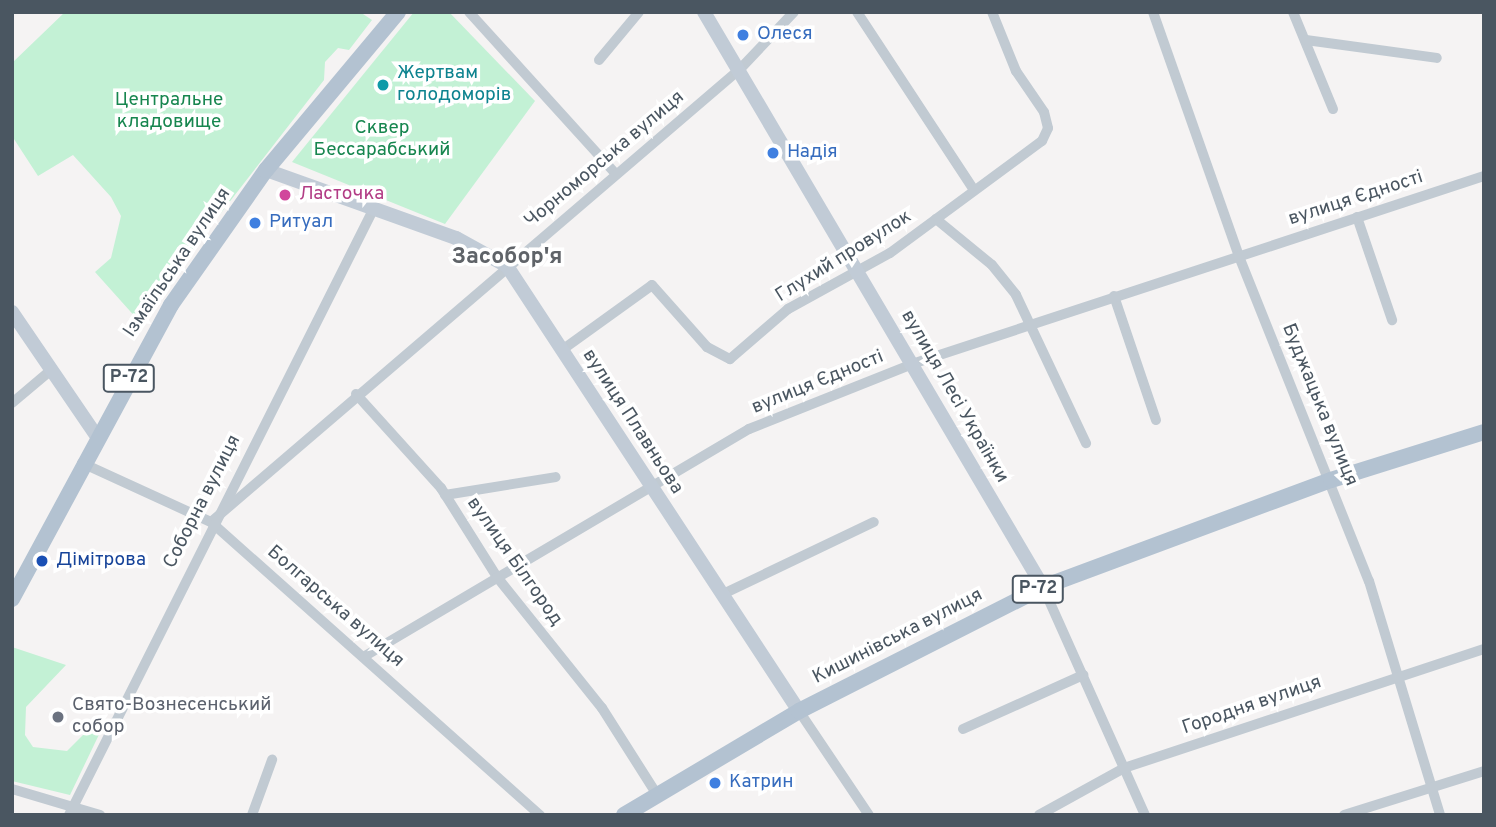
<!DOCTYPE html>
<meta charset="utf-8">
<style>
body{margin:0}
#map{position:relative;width:1496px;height:827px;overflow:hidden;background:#f5f3f3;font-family:Overpass,sans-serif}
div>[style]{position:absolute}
.green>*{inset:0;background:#c3f1d5}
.street>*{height:10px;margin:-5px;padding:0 5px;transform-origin:5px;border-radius:5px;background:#c1cad2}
.secondary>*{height:14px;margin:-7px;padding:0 7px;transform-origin:7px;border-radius:7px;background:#c1cbd6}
.primary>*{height:16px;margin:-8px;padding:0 8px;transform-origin:8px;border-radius:8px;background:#b3c2d1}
.dots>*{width:19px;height:19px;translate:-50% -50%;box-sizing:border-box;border:4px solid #fff;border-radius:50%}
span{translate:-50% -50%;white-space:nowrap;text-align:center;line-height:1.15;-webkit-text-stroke:7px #fff;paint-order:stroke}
.shield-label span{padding:2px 5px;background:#fff;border:2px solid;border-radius:5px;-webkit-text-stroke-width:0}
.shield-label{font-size:18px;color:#4a5661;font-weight:700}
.shop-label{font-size:19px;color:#366cbe}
.left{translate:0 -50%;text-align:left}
.culture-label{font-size:19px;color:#0d838f}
.park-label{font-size:19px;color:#17864f}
.street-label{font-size:19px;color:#4a5661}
.hotel-label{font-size:19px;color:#b23c85}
.transit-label{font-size:19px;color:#164399}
.worship-label{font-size:19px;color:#5b616d}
.quarter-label{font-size:23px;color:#5f6368;font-weight:700}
.frame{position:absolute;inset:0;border:14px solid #4a5661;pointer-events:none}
</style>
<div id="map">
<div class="green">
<i style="clip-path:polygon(65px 12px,360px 12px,372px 20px,349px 50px,338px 48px,325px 62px,324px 80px,138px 320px,95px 272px,111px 258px,121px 216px,111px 197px,73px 155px,38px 176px,12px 136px,12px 63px)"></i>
<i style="clip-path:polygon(414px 12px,449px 12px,535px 101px,445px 224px,292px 162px)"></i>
<i style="clip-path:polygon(12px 647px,66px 665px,26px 707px,25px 735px,33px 747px,67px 751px,101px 717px,106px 720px,70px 795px,12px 781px)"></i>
</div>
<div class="street">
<i style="left:469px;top:12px;width:219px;rotate:47.8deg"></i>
<i style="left:857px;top:12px;width:213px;rotate:56.7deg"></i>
<i style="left:1153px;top:12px;width:256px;rotate:70.6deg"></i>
<i style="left:1238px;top:254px;width:352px;rotate:68.2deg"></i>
<i style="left:1369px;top:581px;width:245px;rotate:73.1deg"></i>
<i style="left:1293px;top:12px;width:105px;rotate:67.6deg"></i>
<i style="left:1306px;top:40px;width:132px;rotate:7.8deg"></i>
<i style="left:599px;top:60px;width:62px;rotate:-50.2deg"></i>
<i style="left:1357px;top:217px;width:109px;rotate:71.2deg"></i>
<i style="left:936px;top:219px;width:72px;rotate:39.4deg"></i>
<i style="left:992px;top:265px;width:38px;rotate:51deg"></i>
<i style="left:1016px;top:295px;width:164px;rotate:64.7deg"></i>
<i style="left:1114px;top:296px;width:131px;rotate:71.3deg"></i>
<i style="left:562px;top:350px;width:111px;rotate:-35.8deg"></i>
<i style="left:652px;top:285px;width:83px;rotate:48.4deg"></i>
<i style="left:707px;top:347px;width:26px;rotate:28deg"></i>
<i style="left:730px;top:359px;width:77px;rotate:-40.8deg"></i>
<i style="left:788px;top:309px;width:116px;rotate:-28.8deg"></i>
<i style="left:890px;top:253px;width:189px;rotate:-36.4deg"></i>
<i style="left:1042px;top:141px;width:14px;rotate:-65deg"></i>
<i style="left:1048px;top:128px;width:16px;rotate:-104deg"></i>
<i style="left:1044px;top:112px;width:50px;rotate:-124.3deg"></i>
<i style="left:1016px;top:71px;width:64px;rotate:-112.1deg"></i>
<i style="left:356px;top:394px;width:127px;rotate:47.9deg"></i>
<i style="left:441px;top:488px;width:105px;rotate:57.8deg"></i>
<i style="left:497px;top:577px;width:168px;rotate:51.3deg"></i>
<i style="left:602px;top:708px;width:101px;rotate:57.6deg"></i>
<i style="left:12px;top:403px;width:51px;rotate:-40.2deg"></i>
<i style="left:82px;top:463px;width:142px;rotate:24.6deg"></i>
<i style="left:211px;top:522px;width:441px;rotate:41.7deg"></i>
<i style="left:445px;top:495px;width:112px;rotate:-9.2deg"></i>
<i style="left:211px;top:522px;width:698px;rotate:-40.58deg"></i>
<i style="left:741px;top:68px;width:77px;rotate:-46.6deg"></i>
<i style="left:1043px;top:587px;width:250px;rotate:65.9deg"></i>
<i style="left:723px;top:594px;width:167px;rotate:-25.5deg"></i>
<i style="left:365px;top:656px;width:446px;rotate:-30.6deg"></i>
<i style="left:749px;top:429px;width:175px;rotate:-21.7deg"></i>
<i style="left:912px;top:364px;width:602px;rotate:-18.19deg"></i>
<i style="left:799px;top:711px;width:125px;rotate:56.1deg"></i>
<i style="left:963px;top:729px;width:132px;rotate:-24.2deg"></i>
<i style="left:12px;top:789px;width:92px;rotate:16.5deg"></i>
<i style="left:69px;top:815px;width:679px;rotate:-63.32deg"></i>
<i style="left:252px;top:815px;width:59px;rotate:-70deg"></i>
<i style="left:1039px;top:815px;width:97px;rotate:-28.9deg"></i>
<i style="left:1124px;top:768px;width:379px;rotate:-18.3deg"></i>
<i style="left:1344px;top:815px;width:147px;rotate:-17.4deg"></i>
</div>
<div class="secondary">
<i style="left:704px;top:12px;width:667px;rotate:59.48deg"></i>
<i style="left:266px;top:170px;width:202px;rotate:19.7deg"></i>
<i style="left:456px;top:238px;width:58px;rotate:28.8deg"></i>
<i style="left:507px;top:266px;width:532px;rotate:56.73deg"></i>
<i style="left:12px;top:312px;width:149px;rotate:55.7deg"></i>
</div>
<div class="primary">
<i style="left:12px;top:599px;width:334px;rotate:-61.6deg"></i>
<i style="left:171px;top:305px;width:165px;rotate:-54.9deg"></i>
<i style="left:266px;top:170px;width:206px;rotate:-50.1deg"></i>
<i style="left:624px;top:815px;width:204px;rotate:-30.7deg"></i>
<i style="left:799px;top:711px;width:274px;rotate:-26.9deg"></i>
<i style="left:1043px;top:587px;width:307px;rotate:-20.4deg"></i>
<i style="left:1331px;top:480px;width:160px;rotate:-17.4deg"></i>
</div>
<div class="dots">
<i style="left:743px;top:35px;background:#3f7fe0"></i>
<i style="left:383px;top:85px;background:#0f9aa8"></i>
<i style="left:773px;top:153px;background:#3f7fe0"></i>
<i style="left:285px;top:195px;background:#d1479c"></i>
<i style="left:255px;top:223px;background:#3f7fe0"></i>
<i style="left:42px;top:561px;background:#1a4fb4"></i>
<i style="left:58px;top:717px;background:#6b7280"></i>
<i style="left:715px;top:783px;background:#3f7fe0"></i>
</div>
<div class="shield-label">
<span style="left:129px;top:378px">Р-72</span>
<span style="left:1038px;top:589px">Р-72</span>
</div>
<div class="shop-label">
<span class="left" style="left:757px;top:35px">Олеся</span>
<span class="left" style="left:787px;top:153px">Надія</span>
<span class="left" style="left:269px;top:223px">Ритуал</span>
<span class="left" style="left:729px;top:783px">Катрин</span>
</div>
<div class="culture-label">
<span class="left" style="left:397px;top:85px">Жертвам<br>голодоморів</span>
</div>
<div class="park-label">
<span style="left:169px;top:112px">Центральне<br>кладовище</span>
<span style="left:382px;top:140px">Сквер<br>Бессарабський</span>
</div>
<div class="street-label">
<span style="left:605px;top:160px;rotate:-40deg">Чорноморська вулиця</span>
<span style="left:1356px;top:199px;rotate:-18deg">вулиця Єдності</span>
<span style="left:844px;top:257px;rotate:-32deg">Глухий провулок</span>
<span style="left:178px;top:263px;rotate:-56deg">Ізмаїльська вулиця</span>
<span style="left:818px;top:383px;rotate:-22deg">вулиця Єдності</span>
<span style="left:954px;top:397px;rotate:60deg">вулиця Лесі Українки</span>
<span style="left:1319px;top:405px;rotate:68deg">Буджацька вулиця</span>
<span style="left:632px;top:422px;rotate:57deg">вулиця Плавньова</span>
<span style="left:203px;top:502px;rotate:-63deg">Соборна вулиця</span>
<span style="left:514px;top:562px;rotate:55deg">вулиця Білгород</span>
<span style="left:335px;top:607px;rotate:41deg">Болгарська вулиця</span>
<span style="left:898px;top:637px;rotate:-27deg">Кишинівська вулиця</span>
<span style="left:1252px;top:706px;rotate:-19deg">Городня вулиця</span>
</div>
<div class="hotel-label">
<span class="left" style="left:299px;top:195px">Ласточка</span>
</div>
<div class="transit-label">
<span class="left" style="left:56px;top:561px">Дімітрова</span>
</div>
<div class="worship-label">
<span class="left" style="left:72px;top:717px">Свято-Вознесенський<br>собор</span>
</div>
<div class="quarter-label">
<span style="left:507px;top:258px">Засобор'я</span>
</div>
<div class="frame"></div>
</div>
